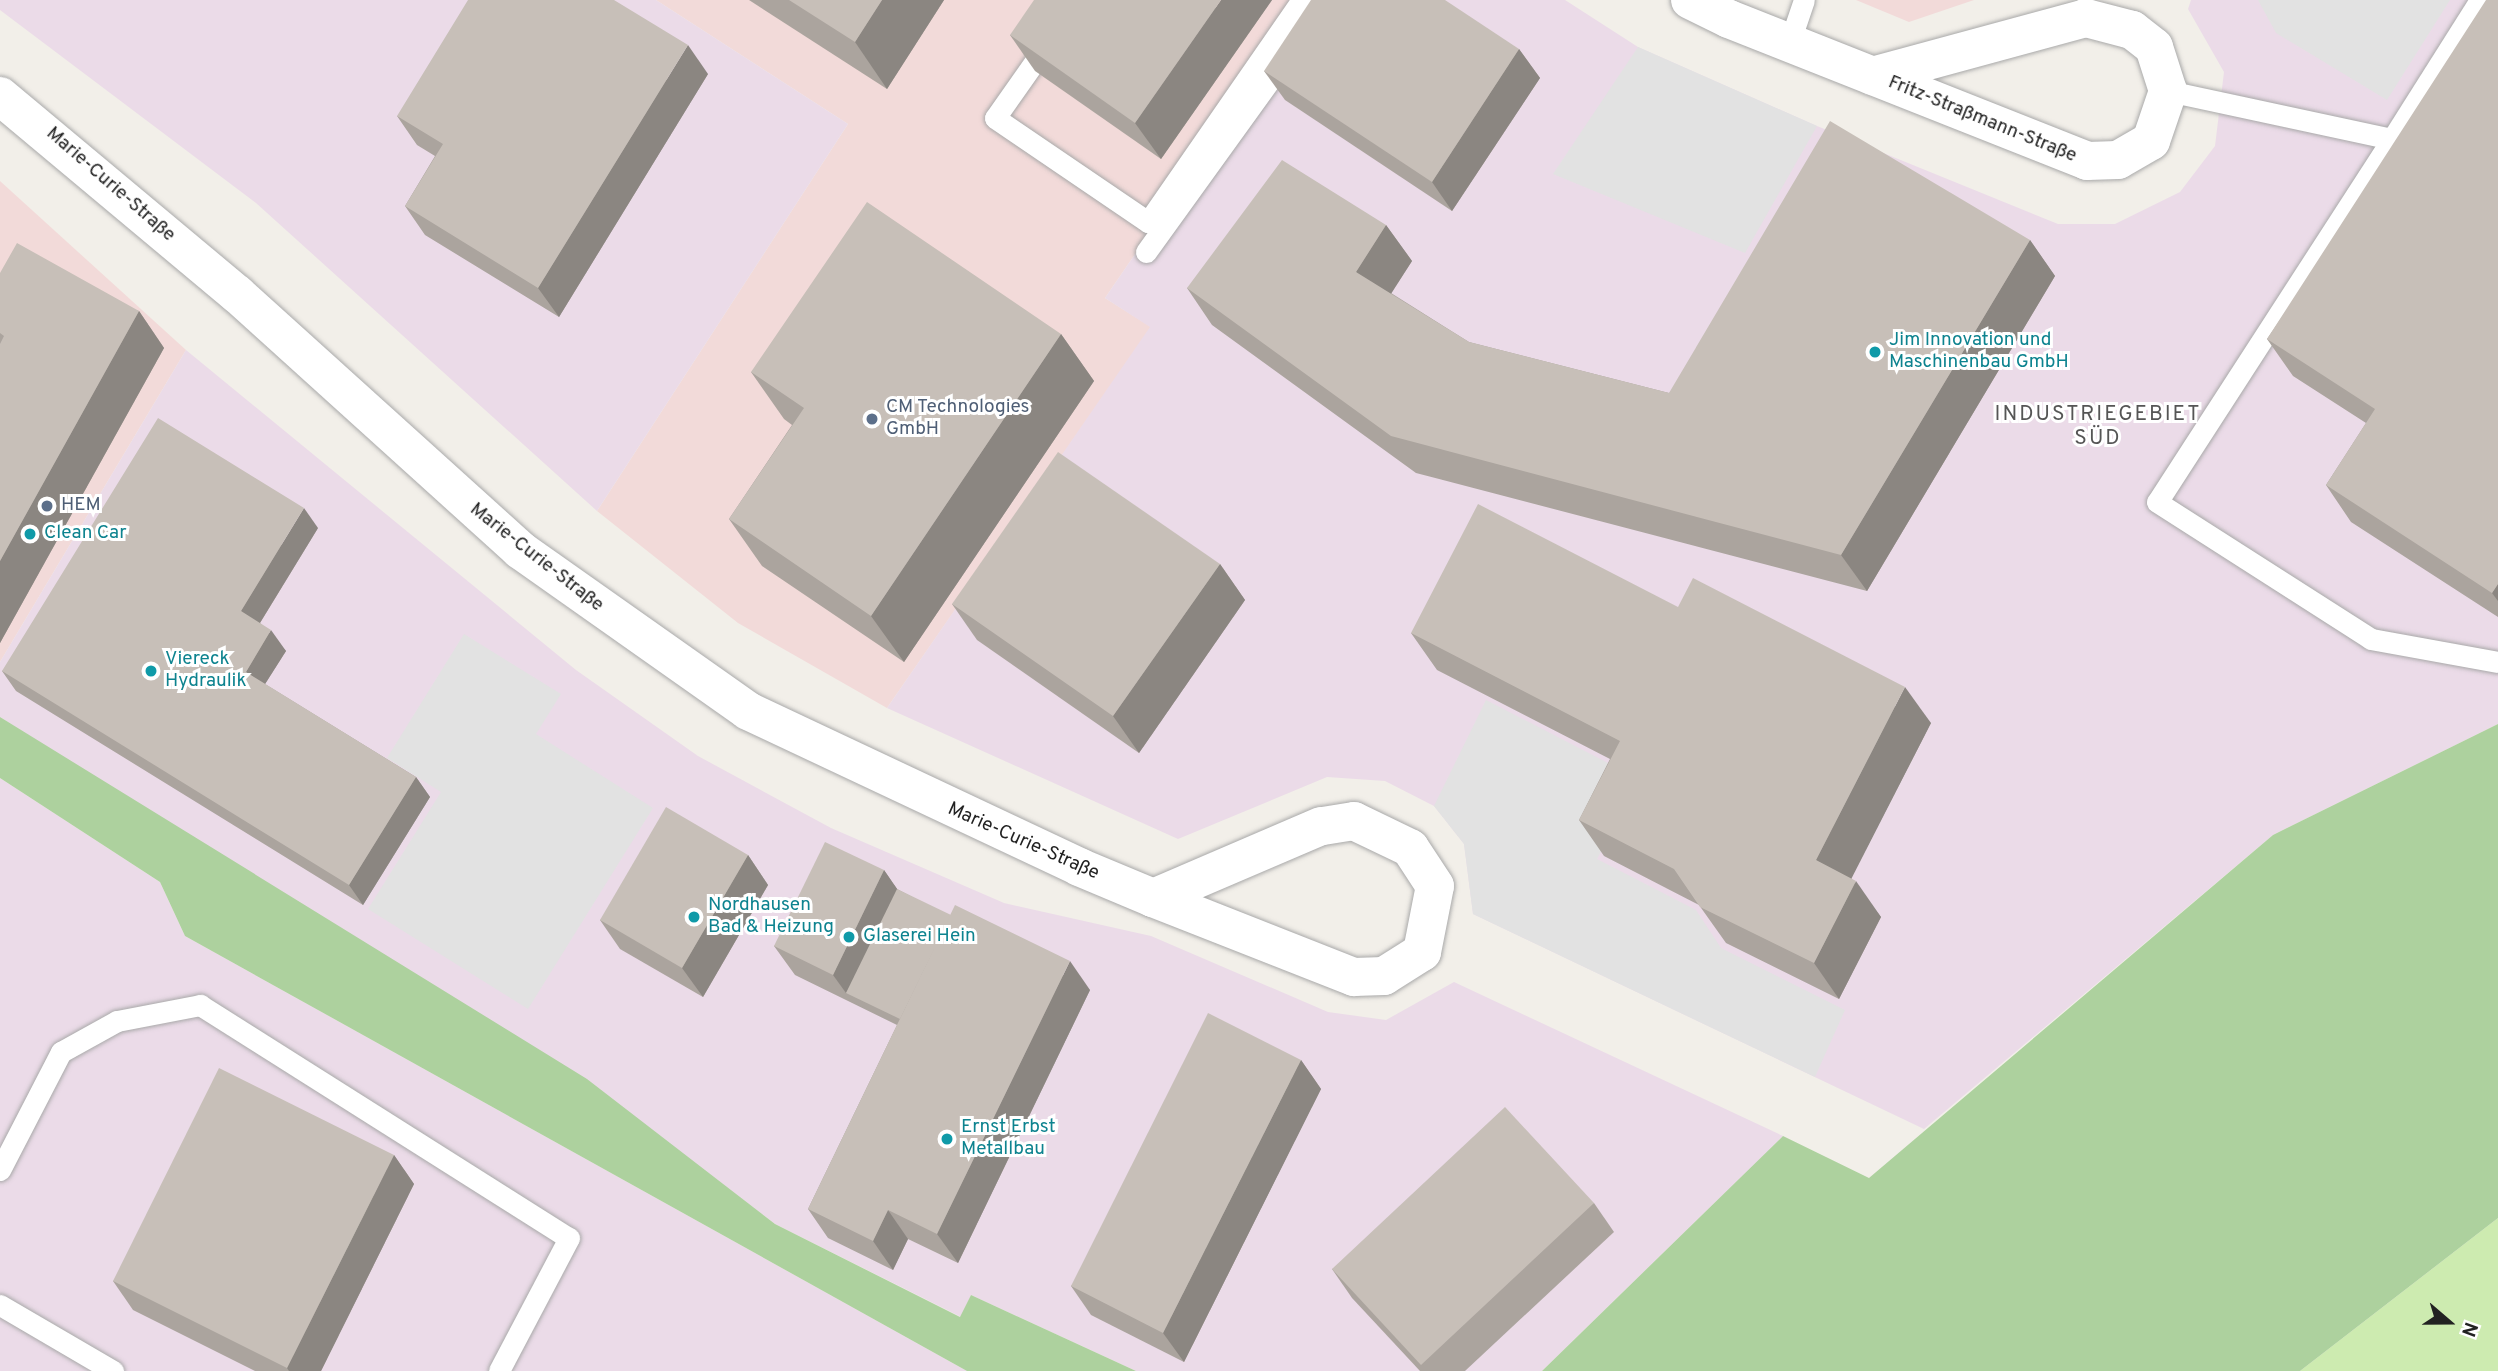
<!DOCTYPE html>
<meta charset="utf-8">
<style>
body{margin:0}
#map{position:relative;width:2498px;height:1371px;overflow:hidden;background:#f2efe9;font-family:Overpass,sans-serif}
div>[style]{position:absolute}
.commercial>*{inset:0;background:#f2dad9}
.industrial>*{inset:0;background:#ebdbe8}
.grass>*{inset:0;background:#cdebb0}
.forest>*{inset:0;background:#add19e}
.parking>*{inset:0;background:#e2e2e2}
.roads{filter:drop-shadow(0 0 2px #a9a9a9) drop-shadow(0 0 2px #a9a9a9)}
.lane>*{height:21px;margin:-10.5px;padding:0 10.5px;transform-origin:10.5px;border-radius:10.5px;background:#fff}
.street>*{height:38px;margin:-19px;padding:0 19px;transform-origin:19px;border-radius:19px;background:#fff}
.wall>*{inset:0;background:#aba49e}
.shaded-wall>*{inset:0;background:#8b8681}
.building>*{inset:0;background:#c7bfb8}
.dots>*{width:19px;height:19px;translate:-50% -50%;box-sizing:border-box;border:4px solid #fff;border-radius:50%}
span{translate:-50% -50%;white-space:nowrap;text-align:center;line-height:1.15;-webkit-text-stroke:6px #fff;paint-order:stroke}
.street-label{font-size:19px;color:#222}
.culture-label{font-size:19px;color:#0d838f}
.left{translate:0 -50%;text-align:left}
.service-label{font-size:19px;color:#4e5e75}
.neighbourhood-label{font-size:21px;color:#555;letter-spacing:2px}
.north{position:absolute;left:2414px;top:1287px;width:70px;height:70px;-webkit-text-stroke:5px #fff;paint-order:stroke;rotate:110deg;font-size:19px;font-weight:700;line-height:28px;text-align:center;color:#222}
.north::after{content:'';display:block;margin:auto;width:24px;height:32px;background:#222;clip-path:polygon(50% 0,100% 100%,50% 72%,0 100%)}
</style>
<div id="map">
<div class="commercial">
<i style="clip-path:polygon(656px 0,1309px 0,1105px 298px,1151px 327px,887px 708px,738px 623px,597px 511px,848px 124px)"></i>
<i style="clip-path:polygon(1856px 0,1974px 0,1909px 22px)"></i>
<i style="clip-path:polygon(0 181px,186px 350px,0 662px)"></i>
</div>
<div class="industrial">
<i style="clip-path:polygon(0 0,656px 0,848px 124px,597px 511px,256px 203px,0 10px)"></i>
<i style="clip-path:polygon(1309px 0,1565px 0,1638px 47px,1817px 126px,2058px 224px,2115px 224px,2180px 192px,2215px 146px,2224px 72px,2188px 9px,2191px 0,2498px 0,2498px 724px,2273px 835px,1924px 1129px,1473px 914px,1464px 844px,1434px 806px,1385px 781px,1327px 777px,1178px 839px,887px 708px,1150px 327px,1105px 298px)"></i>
<i style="clip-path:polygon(186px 350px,576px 670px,698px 756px,831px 828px,1004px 903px,1151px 936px,1328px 1012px,1386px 1020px,1454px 982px,1783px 1136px,1542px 1371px,1136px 1371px,971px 1295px,961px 1317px,775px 1224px,662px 1138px,0 717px,0 662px)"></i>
<i style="clip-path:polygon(0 778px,160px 882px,185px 936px,967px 1371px,0 1371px)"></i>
</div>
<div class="grass">
<i style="clip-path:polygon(2498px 1218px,2498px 1371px,2300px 1371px)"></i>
</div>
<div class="forest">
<i style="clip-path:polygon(0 717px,587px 1079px,775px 1224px,960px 1317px,971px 1295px,1136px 1371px,967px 1371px,185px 936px,160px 882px,0 778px)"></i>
<i style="clip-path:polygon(2498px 724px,2498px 1218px,2300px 1371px,1542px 1371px,1783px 1136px,1869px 1178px,2273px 835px)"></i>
</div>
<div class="parking">
<i style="clip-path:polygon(2258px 0,2450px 0,2387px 100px,2276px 33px)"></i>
<i style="clip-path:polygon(1638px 47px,1817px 126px,1745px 253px,1553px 174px)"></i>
<i style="clip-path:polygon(464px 634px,561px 694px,536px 734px,653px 808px,528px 1009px,368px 909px,441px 792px,387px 758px)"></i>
<i style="clip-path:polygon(1486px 700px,1639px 779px,1597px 859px,1696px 910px,1721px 948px,1845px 1010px,1815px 1077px,1473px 914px,1464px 844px,1434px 806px)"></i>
</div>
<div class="roads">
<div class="lane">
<i style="left:1078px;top:0;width:144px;rotate:125.1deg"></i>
<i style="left:995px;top:118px;width:185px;rotate:34.2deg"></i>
<i style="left:1148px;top:222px;width:270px;rotate:-55.3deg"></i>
<i style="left:1789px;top:44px;width:46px;rotate:-71.2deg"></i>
<i style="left:2168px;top:91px;width:229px;rotate:12.1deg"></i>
<i style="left:2392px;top:139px;width:165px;rotate:-57.7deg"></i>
<i style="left:2392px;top:139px;width:432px;rotate:122.9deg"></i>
<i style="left:2157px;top:502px;width:254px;rotate:32.6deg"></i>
<i style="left:2371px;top:639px;width:129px;rotate:10.3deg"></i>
<i style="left:1146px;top:252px;width:239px;rotate:-54.2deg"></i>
<i style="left:0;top:1170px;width:133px;rotate:-62.7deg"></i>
<i style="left:61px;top:1052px;width:64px;rotate:-29deg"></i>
<i style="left:117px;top:1021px;width:85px;rotate:-10.9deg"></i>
<i style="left:200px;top:1005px;width:436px;rotate:32.3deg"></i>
<i style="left:569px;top:1238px;width:150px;rotate:117.8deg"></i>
<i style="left:0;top:1305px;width:131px;rotate:30.3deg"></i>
</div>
<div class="street">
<i style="left:1690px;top:0;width:43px;rotate:26deg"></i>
<i style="left:1729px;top:19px;width:385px;rotate:21.6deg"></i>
<i style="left:2087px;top:161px;width:31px;rotate:-2deg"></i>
<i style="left:2118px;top:160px;width:38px;rotate:-30deg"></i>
<i style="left:2151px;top:141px;width:53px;rotate:-71.2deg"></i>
<i style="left:2168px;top:91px;width:46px;rotate:-107.7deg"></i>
<i style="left:2154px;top:47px;width:28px;rotate:-142deg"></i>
<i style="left:2132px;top:30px;width:48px;rotate:-165.4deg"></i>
<i style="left:2086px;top:18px;width:221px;rotate:164.8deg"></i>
<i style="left:0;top:96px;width:309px;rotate:39.9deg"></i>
<i style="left:237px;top:294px;width:382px;rotate:42.1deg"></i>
<i style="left:520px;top:550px;width:279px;rotate:35.2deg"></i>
<i style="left:748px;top:711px;width:366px;rotate:25.2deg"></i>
<i style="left:1079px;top:867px;width:80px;rotate:22.7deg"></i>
<i style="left:1153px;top:898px;width:216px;rotate:21.5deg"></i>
<i style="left:1354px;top:977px;width:30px;rotate:-2deg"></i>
<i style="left:1384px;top:976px;width:45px;rotate:-32.3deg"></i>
<i style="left:1422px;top:952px;width:67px;rotate:-78.9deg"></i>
<i style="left:1435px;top:886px;width:45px;rotate:-123.3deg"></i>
<i style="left:1410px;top:848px;width:62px;rotate:-154.3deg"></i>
<i style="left:1354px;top:821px;width:33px;rotate:171deg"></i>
<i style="left:1321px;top:826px;width:183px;rotate:156.8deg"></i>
</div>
</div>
<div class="wall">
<i style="clip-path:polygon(749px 0,944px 0,887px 89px)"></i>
<i style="clip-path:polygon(1272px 0,1161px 159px,1035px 71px,1010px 35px)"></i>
<i style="clip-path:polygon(2498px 0,2498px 617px,2351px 522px,2326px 485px,2366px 423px,2293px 376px,2267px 339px)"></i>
<i style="clip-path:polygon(1519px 49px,1540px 78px,1452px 211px,1285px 100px,1264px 71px)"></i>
<i style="clip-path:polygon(708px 74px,559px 317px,425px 235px,405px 206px,435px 156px,417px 145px,397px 116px)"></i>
<i style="clip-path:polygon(1386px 225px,1412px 261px,1391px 293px,1469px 342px,1669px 393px,2030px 240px,2055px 276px,1867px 591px,1416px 473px,1212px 325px,1187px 288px)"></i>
<i style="clip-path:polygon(0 273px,139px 311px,164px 348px,0 643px)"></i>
<i style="clip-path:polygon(1061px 334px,1094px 381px,904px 662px,762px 566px,729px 519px,792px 425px,784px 419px,751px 372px)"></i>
<i style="clip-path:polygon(318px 528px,260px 623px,286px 651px,265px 684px,416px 777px,430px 797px,363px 905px,16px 691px,2px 671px)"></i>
<i style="clip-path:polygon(1220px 564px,1245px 600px,1139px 753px,977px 640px,952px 604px)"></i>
<i style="clip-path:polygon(1678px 607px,1931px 723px,1851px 878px,1881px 917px,1839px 999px,1726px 943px,1699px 905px,1604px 856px,1579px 820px,1610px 759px,1437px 670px,1411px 633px)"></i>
<i style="clip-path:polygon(748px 855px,768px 885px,703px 997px,620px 949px,600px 920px)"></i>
<i style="clip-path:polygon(884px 870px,897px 889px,1090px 990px,958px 1263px,908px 1239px,893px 1270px,828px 1238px,808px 1209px,897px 1025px,795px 975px,774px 946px)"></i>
<i style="clip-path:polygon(1301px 1060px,1321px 1089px,1184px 1362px,1091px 1315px,1071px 1286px)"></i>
<i style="clip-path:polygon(394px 1155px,414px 1184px,321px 1371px,255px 1371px,133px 1310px,113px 1281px)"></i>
<i style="clip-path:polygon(1594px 1203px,1614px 1232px,1465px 1371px,1420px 1371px,1352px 1298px,1332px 1269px)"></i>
</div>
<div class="shaded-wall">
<i style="clip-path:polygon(882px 0,944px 0,887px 89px,855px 42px)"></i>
<i style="clip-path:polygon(1221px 0,1272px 0,1161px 159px,1135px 123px)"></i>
<i style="clip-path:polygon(688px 45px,708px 74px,559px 317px,538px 288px)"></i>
<i style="clip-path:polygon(1519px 49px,1540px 78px,1452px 211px,1432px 182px)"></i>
<i style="clip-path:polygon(1386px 225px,1412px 261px,1382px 308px,1356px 272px)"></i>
<i style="clip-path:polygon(2030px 240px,2055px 276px,1867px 591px,1841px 555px)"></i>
<i style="clip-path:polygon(139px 311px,164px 348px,0 643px,0 561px)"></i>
<i style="clip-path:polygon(1061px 334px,1094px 381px,904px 662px,871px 616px)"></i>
<i style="clip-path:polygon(304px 508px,318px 528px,255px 631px,241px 611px)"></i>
<i style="clip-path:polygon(1220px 564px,1245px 600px,1139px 753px,1113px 716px)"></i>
<i style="clip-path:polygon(2498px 584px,2498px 601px,2492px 593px)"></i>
<i style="clip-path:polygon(271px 630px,286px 651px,260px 692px,246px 672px)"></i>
<i style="clip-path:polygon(1905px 687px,1931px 723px,1842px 897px,1816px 860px)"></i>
<i style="clip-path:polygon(416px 777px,430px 797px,363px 905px,349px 885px)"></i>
<i style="clip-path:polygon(748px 855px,768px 885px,703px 997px,682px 968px)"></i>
<i style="clip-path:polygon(884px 870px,904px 899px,846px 993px,833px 975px)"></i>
<i style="clip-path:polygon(1856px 881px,1881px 917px,1839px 999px,1814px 963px)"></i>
<i style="clip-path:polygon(1070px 961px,1090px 990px,958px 1263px,937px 1234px)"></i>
<i style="clip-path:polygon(1301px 1060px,1321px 1089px,1184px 1362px,1163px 1333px)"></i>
<i style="clip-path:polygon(394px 1155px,414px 1184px,321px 1371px,289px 1371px,287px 1368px)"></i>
<i style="clip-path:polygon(888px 1210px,908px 1239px,893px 1270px,873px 1241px)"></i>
</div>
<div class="building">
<i style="clip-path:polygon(468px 0,614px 0,688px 45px,538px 288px,405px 206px,443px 144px,397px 116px)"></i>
<i style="clip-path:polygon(789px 0,882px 0,855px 42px)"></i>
<i style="clip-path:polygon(1034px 0,1221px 0,1135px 123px,1010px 35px)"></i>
<i style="clip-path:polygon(1311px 0,1445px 0,1519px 49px,1432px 182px,1264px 71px)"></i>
<i style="clip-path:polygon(2486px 0,2498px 0,2498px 584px,2492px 593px,2326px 485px,2375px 409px,2267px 339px)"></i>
<i style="clip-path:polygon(1830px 121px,2030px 240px,1841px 555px,1391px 436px,1187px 288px,1282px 160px,1386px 225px,1356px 272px,1469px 342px,1669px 393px)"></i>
<i style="clip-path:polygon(867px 202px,1061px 334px,871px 616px,729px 519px,804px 408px,751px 372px)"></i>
<i style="clip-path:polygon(17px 243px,139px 311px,0 561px,0 344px,4px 336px,0 333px,0 273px)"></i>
<i style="clip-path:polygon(158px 418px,304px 508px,241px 611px,271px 630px,246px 672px,416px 777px,349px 885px,2px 671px)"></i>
<i style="clip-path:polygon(1058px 452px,1220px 564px,1113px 716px,952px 604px)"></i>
<i style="clip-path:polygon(1478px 504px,1678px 607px,1693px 578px,1905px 687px,1816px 860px,1856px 881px,1814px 963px,1700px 907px,1674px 869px,1579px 820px,1620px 741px,1411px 633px)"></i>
<i style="clip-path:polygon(666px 807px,748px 855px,682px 968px,600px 920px)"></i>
<i style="clip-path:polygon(825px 842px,884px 870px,833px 975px,774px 946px)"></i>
<i style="clip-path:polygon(897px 889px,951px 915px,900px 1019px,846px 993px)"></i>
<i style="clip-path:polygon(955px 905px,1070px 961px,937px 1234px,888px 1210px,873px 1241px,808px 1209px)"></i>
<i style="clip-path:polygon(1208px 1013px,1301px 1060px,1163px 1333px,1071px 1286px)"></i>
<i style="clip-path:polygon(219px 1068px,394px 1155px,287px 1368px,113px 1281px)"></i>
<i style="clip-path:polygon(1505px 1107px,1594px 1203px,1421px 1365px,1332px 1269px)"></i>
</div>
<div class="dots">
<i style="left:1875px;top:352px;background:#0f9aa8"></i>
<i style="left:872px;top:419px;background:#5c6f8a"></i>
<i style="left:47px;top:506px;background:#5c6f8a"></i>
<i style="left:30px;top:534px;background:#0f9aa8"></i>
<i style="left:151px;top:671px;background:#0f9aa8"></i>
<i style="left:694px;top:917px;background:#0f9aa8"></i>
<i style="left:849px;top:937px;background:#0f9aa8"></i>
<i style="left:947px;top:1139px;background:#0f9aa8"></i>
</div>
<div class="street-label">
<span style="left:1982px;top:120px;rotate:22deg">Fritz-Straßmann-Straße</span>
<span style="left:110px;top:185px;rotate:41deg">Marie-Curie-Straße</span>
<span style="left:536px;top:558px;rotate:38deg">Marie-Curie-Straße</span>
<span style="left:1023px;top:842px;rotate:24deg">Marie-Curie-Straße</span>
</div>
<div class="culture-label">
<span class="left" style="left:1889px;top:352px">Jim Innovation und<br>Maschinenbau GmbH</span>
<span class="left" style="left:44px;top:534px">Clean Car</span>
<span class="left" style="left:165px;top:671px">Viereck<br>Hydraulik</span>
<span class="left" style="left:708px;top:917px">Nordhausen<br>Bad &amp; Heizung</span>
<span class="left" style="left:863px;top:937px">Glaserei Hein</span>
<span class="left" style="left:961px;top:1139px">Ernst Erbst<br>Metallbau</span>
</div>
<div class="service-label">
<span class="left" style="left:886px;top:419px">CM Technologies<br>GmbH</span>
<span class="left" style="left:61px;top:506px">HEM</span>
</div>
<div class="neighbourhood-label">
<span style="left:2098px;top:427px">INDUSTRIEGEBIET<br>SÜD</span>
</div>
<div class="north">N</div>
</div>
